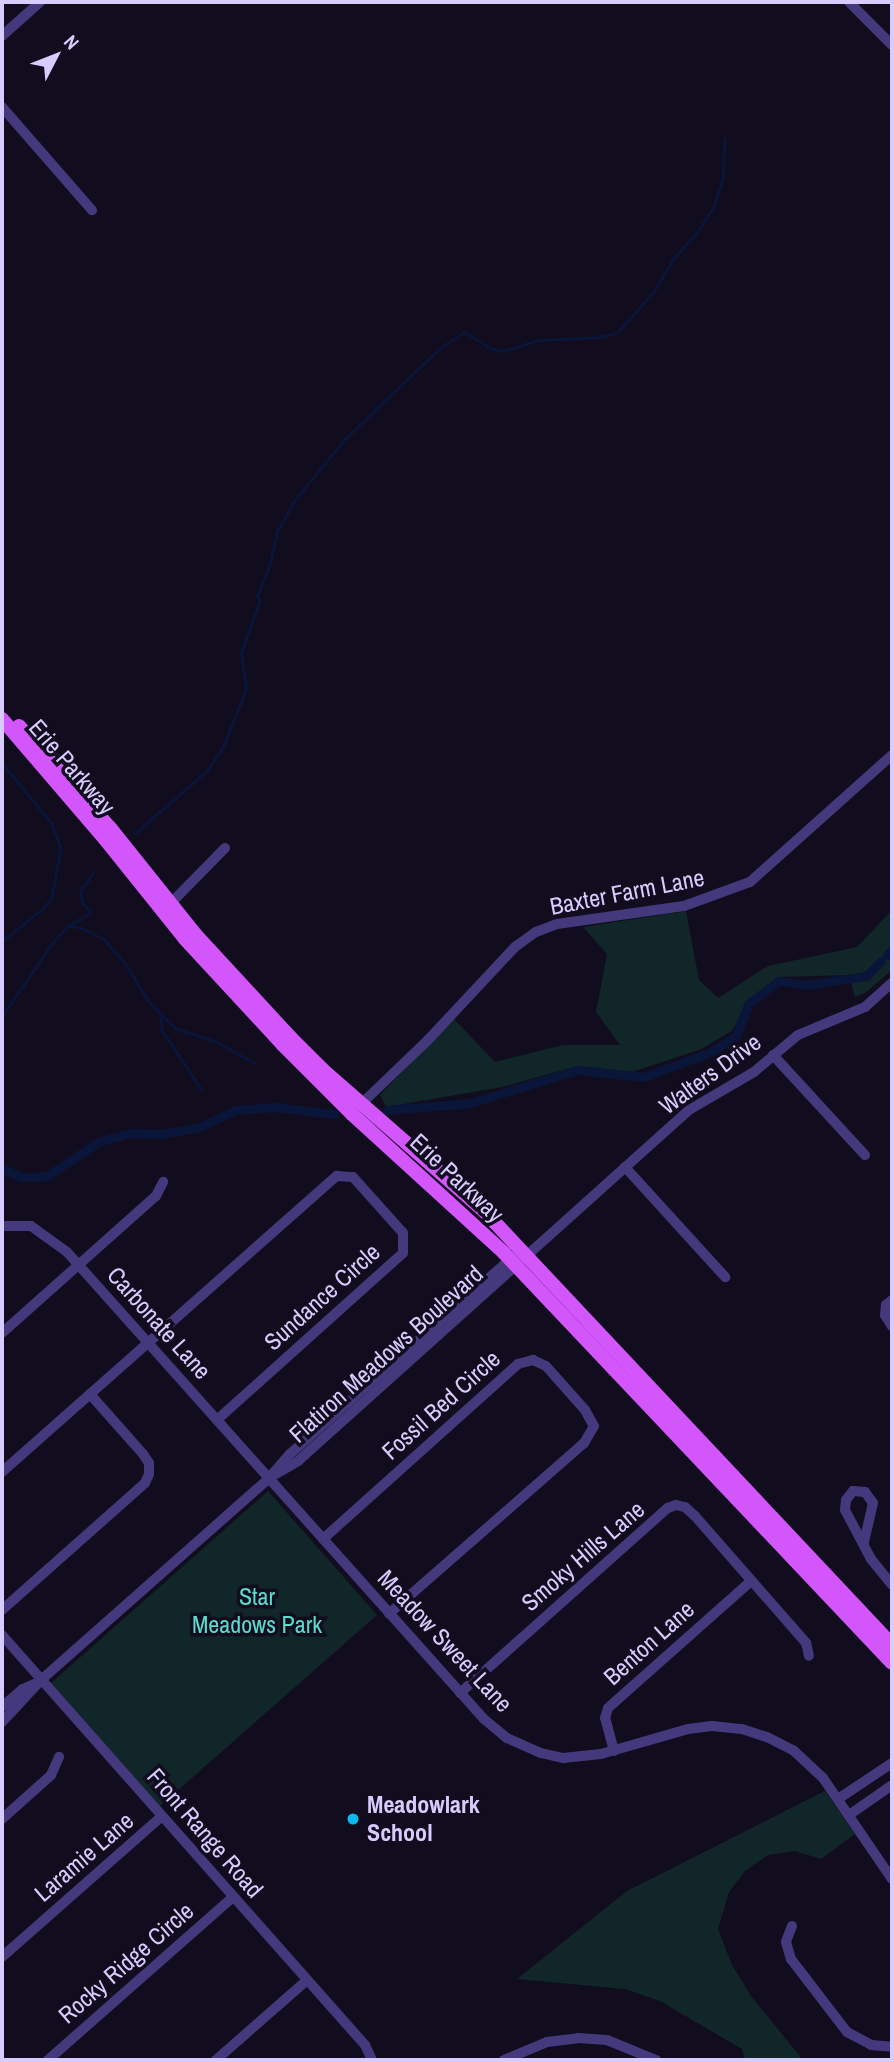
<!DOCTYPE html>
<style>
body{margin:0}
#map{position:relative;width:894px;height:2062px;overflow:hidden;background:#120d1e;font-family:"Archivo Narrow",sans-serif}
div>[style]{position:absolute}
.green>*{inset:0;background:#102628}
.stream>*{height:2.5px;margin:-1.25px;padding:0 1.25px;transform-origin:1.25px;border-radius:1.25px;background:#0a153a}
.canal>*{height:9px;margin:-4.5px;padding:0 4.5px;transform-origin:4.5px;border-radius:4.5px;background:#0a153a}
.minor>*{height:10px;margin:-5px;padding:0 5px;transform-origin:5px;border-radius:5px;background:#44397c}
.major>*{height:14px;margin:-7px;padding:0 7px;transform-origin:7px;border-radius:7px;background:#d256fa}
.dots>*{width:19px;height:19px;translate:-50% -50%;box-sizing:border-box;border:4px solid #120d1e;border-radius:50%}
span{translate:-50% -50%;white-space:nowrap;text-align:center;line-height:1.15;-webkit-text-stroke:7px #120d1e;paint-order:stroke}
.street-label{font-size:24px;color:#d8ccfe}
.park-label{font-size:24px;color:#5bdbcb}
.poi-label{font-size:24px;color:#d8ccfe;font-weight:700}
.left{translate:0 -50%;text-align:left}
.frame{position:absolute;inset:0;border:4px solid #d8ccfe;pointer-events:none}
.north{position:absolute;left:21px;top:21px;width:70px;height:70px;-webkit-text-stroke:5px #120d1e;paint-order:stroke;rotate:48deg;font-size:19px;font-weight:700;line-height:28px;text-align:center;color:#d8ccfe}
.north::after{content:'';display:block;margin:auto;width:24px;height:32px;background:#d8ccfe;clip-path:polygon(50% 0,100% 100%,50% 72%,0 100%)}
</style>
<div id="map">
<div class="green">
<i style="clip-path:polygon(892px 910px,892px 970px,865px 993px,855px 997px,849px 975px,779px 977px,749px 1001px,732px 1031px,699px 1050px,632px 1072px,578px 1066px,502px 1087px,386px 1107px,380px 1095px,454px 1019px,495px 1062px,563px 1045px,620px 1045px,596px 1012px,607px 954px,583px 927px,686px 911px,699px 980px,718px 998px,768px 966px,857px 947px)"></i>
<i style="clip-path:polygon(268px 1491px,377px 1615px,160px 1806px,51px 1683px)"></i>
<i style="clip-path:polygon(825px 1791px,855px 1834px,821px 1859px,795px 1851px,768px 1855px,745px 1871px,729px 1892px,718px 1929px,732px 1965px,751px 1996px,803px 2060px,745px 2060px,742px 2049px,660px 2001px,625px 1989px,517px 1979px,627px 1891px)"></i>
</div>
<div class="stream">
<i style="left:2px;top:763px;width:77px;rotate:50.3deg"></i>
<i style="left:51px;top:822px;width:28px;rotate:69deg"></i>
<i style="left:61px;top:848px;width:51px;rotate:100.2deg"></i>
<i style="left:52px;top:898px;width:13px;rotate:129deg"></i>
<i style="left:44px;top:908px;width:54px;rotate:141deg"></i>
<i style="left:135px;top:833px;width:96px;rotate:-40.8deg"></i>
<i style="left:208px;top:770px;width:27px;rotate:-57deg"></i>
<i style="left:223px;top:747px;width:62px;rotate:-68.4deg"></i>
<i style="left:246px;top:689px;width:36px;rotate:-98deg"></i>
<i style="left:241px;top:653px;width:56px;rotate:-70.3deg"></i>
<i style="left:260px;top:600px;width:5px;rotate:-127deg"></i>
<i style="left:257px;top:596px;width:35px;rotate:-68deg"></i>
<i style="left:270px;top:564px;width:33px;rotate:-78deg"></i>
<i style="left:277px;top:532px;width:35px;rotate:-61deg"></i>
<i style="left:294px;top:501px;width:79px;rotate:-50.7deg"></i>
<i style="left:344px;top:440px;width:133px;rotate:-43.8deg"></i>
<i style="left:440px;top:348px;width:30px;rotate:-33deg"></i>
<i style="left:465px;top:332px;width:31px;rotate:32deg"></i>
<i style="left:491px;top:348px;width:12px;rotate:14deg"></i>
<i style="left:503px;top:351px;width:38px;rotate:-17deg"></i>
<i style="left:539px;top:340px;width:60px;rotate:-2.9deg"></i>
<i style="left:599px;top:337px;width:18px;rotate:-13deg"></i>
<i style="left:617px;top:333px;width:56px;rotate:-48.6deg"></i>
<i style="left:654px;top:291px;width:39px;rotate:-59deg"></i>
<i style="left:674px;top:258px;width:36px;rotate:-48deg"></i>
<i style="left:698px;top:231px;width:30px;rotate:-57deg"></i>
<i style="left:714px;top:206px;width:31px;rotate:-73deg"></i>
<i style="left:723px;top:176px;width:37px;rotate:-88deg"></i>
<i style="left:68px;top:926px;width:12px;rotate:5deg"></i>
<i style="left:80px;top:927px;width:28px;rotate:27deg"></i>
<i style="left:105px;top:940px;width:30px;rotate:49deg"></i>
<i style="left:125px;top:963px;width:47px;rotate:58deg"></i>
<i style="left:150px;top:1003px;width:35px;rotate:45deg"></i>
<i style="left:175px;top:1028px;width:44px;rotate:18.4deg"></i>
<i style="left:217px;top:1042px;width:43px;rotate:28.9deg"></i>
<i style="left:2px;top:1016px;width:95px;rotate:-55.3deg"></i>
<i style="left:56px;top:938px;width:17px;rotate:-45deg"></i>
<i style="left:68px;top:926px;width:27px;rotate:-31deg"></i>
<i style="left:91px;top:912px;width:13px;rotate:-135deg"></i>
<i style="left:82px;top:903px;width:11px;rotate:-100deg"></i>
<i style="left:80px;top:892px;width:23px;rotate:-56deg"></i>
<i style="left:161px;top:1018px;width:12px;rotate:85deg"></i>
<i style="left:162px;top:1030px;width:72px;rotate:56.3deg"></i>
</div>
<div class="canal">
<i style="left:887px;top:955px;width:8px;rotate:-50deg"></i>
<i style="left:387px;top:1110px;width:83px;rotate:-4.8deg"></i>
<i style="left:470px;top:1103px;width:112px;rotate:-17.1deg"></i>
<i style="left:577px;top:1070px;width:67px;rotate:6deg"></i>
<i style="left:644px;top:1077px;width:72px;rotate:-20.5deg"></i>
<i style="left:711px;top:1052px;width:30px;rotate:-33deg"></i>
<i style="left:736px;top:1036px;width:34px;rotate:-69deg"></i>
<i style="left:748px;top:1004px;width:39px;rotate:-37deg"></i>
<i style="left:779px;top:981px;width:28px;rotate:8deg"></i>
<i style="left:807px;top:985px;width:60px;rotate:-8.7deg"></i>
<i style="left:866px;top:976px;width:21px;rotate:-45deg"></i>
<i style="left:2px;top:1169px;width:22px;rotate:22deg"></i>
<i style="left:22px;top:1177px;width:25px;rotate:-2deg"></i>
<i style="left:47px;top:1176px;width:61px;rotate:-33.7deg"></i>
<i style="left:98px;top:1142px;width:33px;rotate:-16deg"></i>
<i style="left:130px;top:1133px;width:29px;rotate:2deg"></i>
<i style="left:159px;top:1134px;width:39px;rotate:-9deg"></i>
<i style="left:198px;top:1128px;width:41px;rotate:-25.9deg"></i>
<i style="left:235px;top:1110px;width:41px;rotate:-4.2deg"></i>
<i style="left:276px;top:1107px;width:59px;rotate:6.8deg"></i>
</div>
<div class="minor">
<i style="left:849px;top:2px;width:61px;rotate:45deg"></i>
<i style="left:2px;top:36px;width:51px;rotate:-41.8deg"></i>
<i style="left:2px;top:107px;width:137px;rotate:48.9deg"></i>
<i style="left:171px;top:903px;width:77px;rotate:-45.5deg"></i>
<i style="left:773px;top:1055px;width:136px;rotate:47.4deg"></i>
<i style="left:357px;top:1108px;width:97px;rotate:-43.7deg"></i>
<i style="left:427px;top:1041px;width:129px;rotate:-46.9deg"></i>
<i style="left:515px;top:947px;width:26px;rotate:-36deg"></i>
<i style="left:536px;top:932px;width:22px;rotate:-21deg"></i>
<i style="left:557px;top:924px;width:128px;rotate:-8.1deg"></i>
<i style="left:684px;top:906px;width:70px;rotate:-20deg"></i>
<i style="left:750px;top:882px;width:191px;rotate:-41.8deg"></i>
<i style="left:625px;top:1167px;width:149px;rotate:47.7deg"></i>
<i style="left:2px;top:1226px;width:29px"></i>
<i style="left:31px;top:1226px;width:44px;rotate:35.8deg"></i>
<i style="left:67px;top:1252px;width:626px;rotate:48.24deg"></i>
<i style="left:484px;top:1719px;width:30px;rotate:40deg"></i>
<i style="left:507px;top:1738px;width:37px;rotate:24deg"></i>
<i style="left:541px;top:1753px;width:23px;rotate:13deg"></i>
<i style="left:563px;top:1758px;width:38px;rotate:-6deg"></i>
<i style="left:601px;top:1754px;width:91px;rotate:-16deg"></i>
<i style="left:688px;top:1729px;width:24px;rotate:-7deg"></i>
<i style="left:712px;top:1726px;width:30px;rotate:6deg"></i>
<i style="left:742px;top:1729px;width:26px;rotate:18deg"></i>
<i style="left:767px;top:1737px;width:29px;rotate:27deg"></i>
<i style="left:793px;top:1750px;width:41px;rotate:43deg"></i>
<i style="left:823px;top:1778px;width:122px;rotate:55.7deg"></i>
<i style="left:892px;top:1300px;width:8px;rotate:140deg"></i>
<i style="left:886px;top:1305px;width:10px;rotate:96deg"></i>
<i style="left:885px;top:1315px;width:13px;rotate:58deg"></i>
<i style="left:2px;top:1333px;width:206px;rotate:-41.7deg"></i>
<i style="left:156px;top:1196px;width:16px;rotate:-63deg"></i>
<i style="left:2px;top:1472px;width:447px;rotate:-41.5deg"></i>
<i style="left:337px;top:1176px;width:16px;rotate:4deg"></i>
<i style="left:353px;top:1177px;width:75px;rotate:48.2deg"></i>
<i style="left:403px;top:1233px;width:20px;rotate:90deg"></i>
<i style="left:403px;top:1253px;width:250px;rotate:138.1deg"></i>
<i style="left:269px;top:1478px;width:34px;rotate:-30deg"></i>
<i style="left:298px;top:1461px;width:525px;rotate:-41.91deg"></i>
<i style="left:689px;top:1110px;width:75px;rotate:-30.3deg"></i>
<i style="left:754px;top:1072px;width:57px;rotate:-40.1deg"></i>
<i style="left:798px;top:1035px;width:73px;rotate:-22.7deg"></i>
<i style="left:865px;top:1007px;width:36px;rotate:-42deg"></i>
<i style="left:323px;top:1539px;width:262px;rotate:-41.9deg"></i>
<i style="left:518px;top:1364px;width:16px;rotate:-15deg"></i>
<i style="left:533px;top:1360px;width:14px;rotate:25deg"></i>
<i style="left:546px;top:1366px;width:59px;rotate:48.4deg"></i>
<i style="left:585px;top:1410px;width:18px;rotate:61deg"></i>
<i style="left:594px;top:1426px;width:20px;rotate:120deg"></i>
<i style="left:584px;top:1443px;width:259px;rotate:138.8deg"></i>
<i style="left:864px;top:1542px;width:40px;rotate:-77deg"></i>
<i style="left:873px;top:1503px;width:14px;rotate:-126deg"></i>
<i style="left:865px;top:1492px;width:12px;rotate:-175deg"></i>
<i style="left:853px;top:1491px;width:11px;rotate:128deg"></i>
<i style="left:846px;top:1500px;width:10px;rotate:96deg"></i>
<i style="left:845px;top:1510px;width:55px;rotate:62deg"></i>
<i style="left:871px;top:1559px;width:33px;rotate:51deg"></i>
<i style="left:2px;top:1610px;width:191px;rotate:-41.6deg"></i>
<i style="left:145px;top:1483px;width:10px;rotate:-66deg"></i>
<i style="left:149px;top:1474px;width:11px;rotate:-90deg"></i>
<i style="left:149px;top:1463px;width:11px;rotate:-124deg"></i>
<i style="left:143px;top:1454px;width:80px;rotate:-131.5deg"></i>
<i style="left:2px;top:1635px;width:548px;rotate:48.48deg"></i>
<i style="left:365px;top:2045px;width:17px;rotate:65deg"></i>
<i style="left:460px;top:1693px;width:278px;rotate:-41.7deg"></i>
<i style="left:668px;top:1508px;width:9px;rotate:-21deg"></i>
<i style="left:676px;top:1505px;width:9px;rotate:13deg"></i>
<i style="left:685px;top:1507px;width:13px;rotate:42deg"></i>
<i style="left:695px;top:1516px;width:169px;rotate:48.8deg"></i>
<i style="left:806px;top:1643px;width:13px;rotate:77deg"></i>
<i style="left:2px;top:1707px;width:28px;rotate:-41deg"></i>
<i style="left:23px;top:1689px;width:17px;rotate:-24deg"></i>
<i style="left:2px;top:1722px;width:57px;rotate:-47.1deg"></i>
<i style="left:41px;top:1680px;width:305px;rotate:-41.5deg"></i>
<i style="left:269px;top:1478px;width:32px;rotate:-49deg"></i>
<i style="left:290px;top:1454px;width:299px;rotate:-41.5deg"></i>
<i style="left:614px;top:1751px;width:34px;rotate:-105deg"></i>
<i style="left:605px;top:1718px;width:10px;rotate:-73deg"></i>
<i style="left:608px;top:1708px;width:191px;rotate:-41.6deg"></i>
<i style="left:838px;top:1799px;width:65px;rotate:-33.7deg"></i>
<i style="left:849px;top:1815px;width:52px;rotate:-34.9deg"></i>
<i style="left:2px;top:1819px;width:66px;rotate:-41.9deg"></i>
<i style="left:51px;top:1775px;width:20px;rotate:-66deg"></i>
<i style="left:792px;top:1926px;width:17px;rotate:111deg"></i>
<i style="left:786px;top:1942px;width:18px;rotate:74deg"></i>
<i style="left:791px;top:1959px;width:92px;rotate:52.5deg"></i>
<i style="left:847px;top:2032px;width:27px;rotate:28deg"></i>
<i style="left:871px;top:2045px;width:21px;rotate:5deg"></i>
<i style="left:2px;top:1957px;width:213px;rotate:-41.4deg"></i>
<i style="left:48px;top:2060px;width:247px;rotate:-41.4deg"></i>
<i style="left:216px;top:2060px;width:121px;rotate:-41.3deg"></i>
<i style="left:504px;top:2060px;width:47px;rotate:-22.7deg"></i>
<i style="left:547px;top:2042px;width:31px;rotate:-7deg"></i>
<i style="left:578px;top:2038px;width:29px;rotate:4deg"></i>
<i style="left:607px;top:2040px;width:53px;rotate:22.2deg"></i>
</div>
<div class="major">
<i style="left:2px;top:719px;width:158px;rotate:49.4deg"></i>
<i style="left:105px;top:839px;width:128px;rotate:51.3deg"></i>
<i style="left:185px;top:939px;width:144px;rotate:47.2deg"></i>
<i style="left:283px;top:1045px;width:98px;rotate:45deg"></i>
<i style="left:352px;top:1114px;width:206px;rotate:42.4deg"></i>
<i style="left:504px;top:1253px;width:564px;rotate:46.58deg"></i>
<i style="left:19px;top:726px;width:138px;rotate:48.2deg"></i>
<i style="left:111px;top:829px;width:134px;rotate:51.3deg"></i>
<i style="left:195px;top:934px;width:142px;rotate:47.3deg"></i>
<i style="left:291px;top:1038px;width:45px;rotate:45deg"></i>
<i style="left:323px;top:1070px;width:215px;rotate:41.2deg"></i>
<i style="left:485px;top:1212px;width:594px;rotate:46.77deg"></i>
</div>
<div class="dots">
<i style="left:353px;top:1819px;background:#07b9ee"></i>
</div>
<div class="street-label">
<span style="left:72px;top:767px;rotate:49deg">Erie Parkway</span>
<span style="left:627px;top:892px;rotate:-11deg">Baxter Farm Lane</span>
<span style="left:710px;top:1074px;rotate:-36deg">Walters Drive</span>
<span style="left:457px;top:1178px;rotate:43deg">Erie Parkway</span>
<span style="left:322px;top:1297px;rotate:-42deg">Sundance Circle</span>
<span style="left:159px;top:1323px;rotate:48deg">Carbonate Lane</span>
<span style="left:386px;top:1354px;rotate:-42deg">Flatiron Meadows Boulevard</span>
<span style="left:441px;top:1405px;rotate:-42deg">Fossil Bed Circle</span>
<span style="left:583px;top:1556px;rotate:-41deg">Smoky Hills Lane</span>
<span style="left:445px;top:1641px;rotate:47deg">Meadow Sweet Lane</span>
<span style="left:649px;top:1643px;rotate:-42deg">Benton Lane</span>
<span style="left:205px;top:1833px;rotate:49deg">Front Range Road</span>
<span style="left:84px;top:1857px;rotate:-41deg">Laramie Lane</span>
<span style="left:126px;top:1963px;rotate:-41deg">Rocky Ridge Circle</span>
</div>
<div class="park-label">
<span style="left:257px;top:1611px">Star<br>Meadows Park</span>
</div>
<div class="poi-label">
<span class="left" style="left:367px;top:1819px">Meadowlark<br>School</span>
</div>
<div class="frame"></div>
<div class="north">N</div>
</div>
